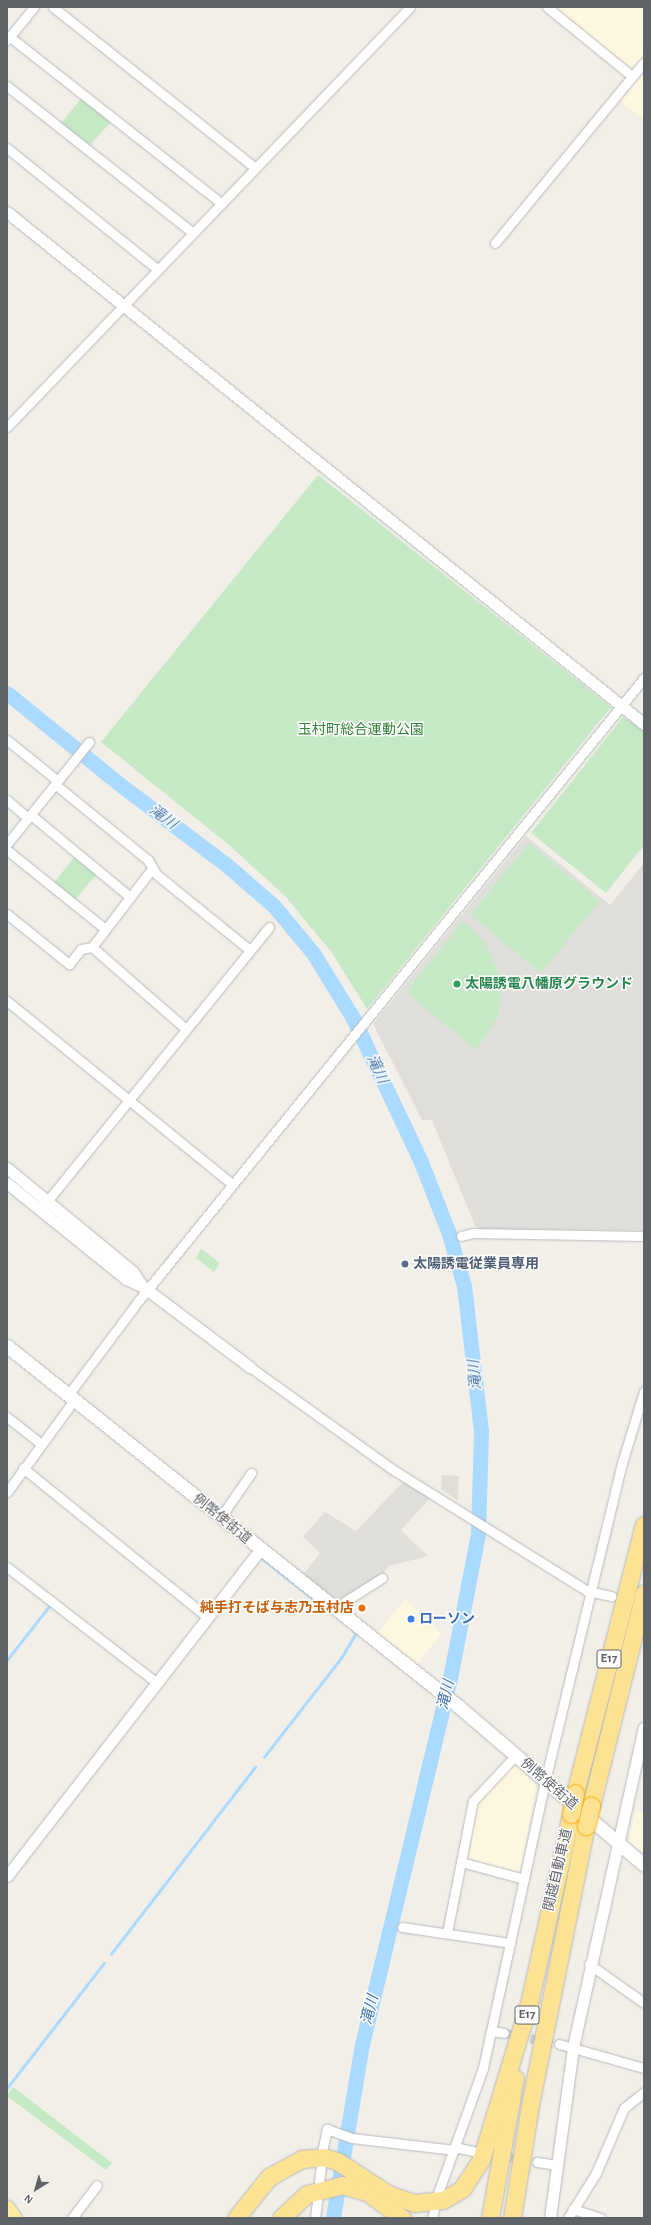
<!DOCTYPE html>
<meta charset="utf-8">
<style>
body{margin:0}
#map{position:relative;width:651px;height:2225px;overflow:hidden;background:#f1efe8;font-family:"Alegreya Sans","Noto Sans JP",sans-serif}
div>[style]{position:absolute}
.commercial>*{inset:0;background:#fef7e0}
.industrial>*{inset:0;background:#e0deda}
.green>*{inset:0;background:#c5e8c5}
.stream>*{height:2.5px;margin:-1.25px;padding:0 1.25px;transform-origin:1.25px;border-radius:1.25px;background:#aadaff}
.river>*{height:15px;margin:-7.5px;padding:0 7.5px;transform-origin:7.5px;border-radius:7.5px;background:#aadaff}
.minor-tunnel>*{height:9px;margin-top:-4.5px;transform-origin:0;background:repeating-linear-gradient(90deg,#ccccc8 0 9px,transparent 0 13.5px)}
.roads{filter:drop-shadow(0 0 1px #b5b8bc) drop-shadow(0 0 1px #b5b8bc)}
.minor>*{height:9px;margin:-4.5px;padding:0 4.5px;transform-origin:4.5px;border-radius:4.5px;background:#fff}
.tertiary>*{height:11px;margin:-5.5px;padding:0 5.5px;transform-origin:5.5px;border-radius:5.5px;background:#fff}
.secondary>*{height:13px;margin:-6.5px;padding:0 6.5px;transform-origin:6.5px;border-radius:6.5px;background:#fff}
.trunk>*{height:15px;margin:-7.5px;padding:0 7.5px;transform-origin:7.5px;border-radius:7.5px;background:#feeaa1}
.motorway>*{height:17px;margin:-8.5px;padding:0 8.5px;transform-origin:8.5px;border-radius:8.5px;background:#fde293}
.bridges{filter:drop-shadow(0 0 1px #f9ab00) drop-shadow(0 0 1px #f9ab00)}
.motorway-bridge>*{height:17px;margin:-8.5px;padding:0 8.5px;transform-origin:8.5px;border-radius:8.5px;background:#fde293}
.dots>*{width:11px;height:11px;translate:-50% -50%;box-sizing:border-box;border:2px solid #fff;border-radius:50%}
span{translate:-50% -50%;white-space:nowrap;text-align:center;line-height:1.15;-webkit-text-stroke:3px #fff;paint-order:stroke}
.shield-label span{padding:1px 3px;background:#fff;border:1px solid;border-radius:3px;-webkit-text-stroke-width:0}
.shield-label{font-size:13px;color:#5f6368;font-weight:700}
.park-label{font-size:14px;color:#348238}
.leisure-label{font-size:14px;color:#27864d;font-weight:700}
.left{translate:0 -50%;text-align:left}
.service-label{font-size:14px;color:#4e5e75;font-weight:700}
.street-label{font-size:14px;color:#5f6368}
.food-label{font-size:14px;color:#c56008;font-weight:700}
.right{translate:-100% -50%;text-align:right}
.shop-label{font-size:14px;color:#366cbe;font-weight:700}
.water-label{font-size:15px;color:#4174aa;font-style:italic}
.frame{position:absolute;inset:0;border:8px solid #5f6368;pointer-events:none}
.north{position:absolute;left:16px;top:2169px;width:40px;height:40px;-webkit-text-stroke:3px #fff;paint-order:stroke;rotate:217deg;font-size:11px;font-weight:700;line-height:16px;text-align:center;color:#5f6368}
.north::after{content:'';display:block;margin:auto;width:14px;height:18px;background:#5f6368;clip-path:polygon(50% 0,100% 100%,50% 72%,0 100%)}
</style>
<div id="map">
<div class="commercial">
<i style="clip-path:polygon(552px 7px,644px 7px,644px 56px,633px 69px,628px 69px)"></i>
<i style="clip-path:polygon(644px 70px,644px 120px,620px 101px)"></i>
<i style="clip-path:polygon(405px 1599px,441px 1634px,417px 1664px,378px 1633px)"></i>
<i style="clip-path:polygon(512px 1761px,536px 1785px,519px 1875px,465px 1858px,476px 1802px)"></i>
<i style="clip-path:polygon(635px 1810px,644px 1813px,644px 1854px,629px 1842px)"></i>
</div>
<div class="industrial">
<i style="clip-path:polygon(526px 836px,610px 905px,644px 863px,644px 1230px,480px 1229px,475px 1226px,432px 1120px,422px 1120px,373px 1024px)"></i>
<i style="clip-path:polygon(442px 1475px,459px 1476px,458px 1501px,441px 1489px)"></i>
<i style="clip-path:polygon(404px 1481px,430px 1498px,401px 1530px,428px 1556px,389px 1566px,381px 1577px,336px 1603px,302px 1576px,320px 1553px,303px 1537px,325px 1512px,356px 1531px)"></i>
</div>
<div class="green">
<i style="clip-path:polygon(82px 97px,111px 122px,88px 147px,60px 125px)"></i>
<i style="clip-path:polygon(318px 475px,611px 707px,367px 1009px,332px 953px,286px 897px,229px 845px,101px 742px)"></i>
<i style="clip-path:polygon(623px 717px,644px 730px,644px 845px,606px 893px,531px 833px)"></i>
<i style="clip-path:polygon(529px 843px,600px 901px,541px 973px,470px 915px)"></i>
<i style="clip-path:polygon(75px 856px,97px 874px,74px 901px,53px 884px)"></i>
<i style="clip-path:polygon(463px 921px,485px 942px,502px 980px,498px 1017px,476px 1050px,410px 996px,408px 989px)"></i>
<i style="clip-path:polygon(201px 1249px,220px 1263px,214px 1272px,196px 1258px)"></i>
<i style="clip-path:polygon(13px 2087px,112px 2163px,106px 2170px,7px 2096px)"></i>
</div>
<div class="stream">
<i style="left:262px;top:1558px;width:82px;rotate:38.6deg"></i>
<i style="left:7px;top:1660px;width:70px;rotate:-52deg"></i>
<i style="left:264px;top:1757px;width:125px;rotate:-52.1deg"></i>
<i style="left:341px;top:1658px;width:29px;rotate:-59deg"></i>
<i style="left:356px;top:1633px;width:4px;rotate:-146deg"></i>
<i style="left:111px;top:1954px;width:236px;rotate:-52.4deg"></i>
<i style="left:7px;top:2088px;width:158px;rotate:-52.2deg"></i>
</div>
<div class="river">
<i style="left:7px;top:693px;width:143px;rotate:39deg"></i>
<i style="left:118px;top:783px;width:139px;rotate:37.1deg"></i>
<i style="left:229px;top:867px;width:60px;rotate:40.9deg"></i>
<i style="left:274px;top:906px;width:61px;rotate:50.3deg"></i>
<i style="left:313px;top:953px;width:76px;rotate:58.4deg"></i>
<i style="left:353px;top:1018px;width:159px;rotate:64.7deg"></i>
<i style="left:421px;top:1162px;width:77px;rotate:68.7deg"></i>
<i style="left:449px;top:1234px;width:54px;rotate:73.9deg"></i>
<i style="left:464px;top:1286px;width:146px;rotate:83.3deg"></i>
<i style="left:481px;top:1431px;width:103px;rotate:91.7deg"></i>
<i style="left:478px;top:1534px;width:147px;rotate:101deg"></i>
<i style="left:450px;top:1678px;width:376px;rotate:103.5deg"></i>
<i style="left:362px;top:2044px;width:176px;rotate:99.5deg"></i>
</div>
<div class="minor-tunnel">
<i style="left:504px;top:2033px;width:56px;rotate:11.3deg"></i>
<i style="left:480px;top:2152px;width:58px;rotate:10deg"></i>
</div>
<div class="roads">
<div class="minor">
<i style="left:53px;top:7px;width:257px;rotate:38.5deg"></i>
<i style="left:547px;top:7px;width:109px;rotate:39.1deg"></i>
<i style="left:10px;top:37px;width:268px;rotate:38.2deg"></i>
<i style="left:7px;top:40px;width:43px;rotate:-50.7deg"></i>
<i style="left:7px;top:86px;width:237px;rotate:38.3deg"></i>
<i style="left:7px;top:148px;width:194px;rotate:38.9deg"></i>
<i style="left:495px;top:243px;width:234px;rotate:-50.5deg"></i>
<i style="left:7px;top:427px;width:582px;rotate:-46.18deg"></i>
<i style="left:7px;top:740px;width:65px;rotate:38.8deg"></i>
<i style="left:56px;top:785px;width:119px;rotate:39.2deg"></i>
<i style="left:148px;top:860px;width:16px;rotate:60deg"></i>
<i style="left:156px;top:874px;width:121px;rotate:39deg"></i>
<i style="left:7px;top:800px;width:28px;rotate:41deg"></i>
<i style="left:31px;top:815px;width:129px;rotate:39.6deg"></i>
<i style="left:7px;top:844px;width:131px;rotate:-51.2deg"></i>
<i style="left:7px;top:850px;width:124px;rotate:38.8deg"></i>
<i style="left:151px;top:870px;width:97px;rotate:127.5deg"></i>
<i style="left:92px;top:947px;width:123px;rotate:41.1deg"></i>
<i style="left:7px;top:914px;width:80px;rotate:38.9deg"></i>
<i style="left:69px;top:964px;width:19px;rotate:-51deg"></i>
<i style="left:81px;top:949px;width:11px;rotate:-10deg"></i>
<i style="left:7px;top:1001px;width:290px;rotate:39.1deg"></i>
<i style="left:40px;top:1210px;width:364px;rotate:-51deg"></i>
<i style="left:461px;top:1236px;width:12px;rotate:-14deg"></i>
<i style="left:473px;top:1233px;width:171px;rotate:1deg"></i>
<i style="left:250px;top:1367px;width:175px;rotate:35.7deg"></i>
<i style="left:392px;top:1469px;width:230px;rotate:32deg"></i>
<i style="left:587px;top:1591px;width:25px;rotate:12deg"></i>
<i style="left:68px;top:1395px;width:119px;rotate:-53.2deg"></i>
<i style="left:139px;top:1300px;width:801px;rotate:-50.93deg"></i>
<i style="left:7px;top:1417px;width:42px;rotate:38.2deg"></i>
<i style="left:23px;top:1468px;width:238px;rotate:39deg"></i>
<i style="left:7px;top:1492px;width:114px;rotate:-53.9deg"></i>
<i style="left:220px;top:1518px;width:55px;rotate:-55.4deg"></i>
<i style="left:7px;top:1567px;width:188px;rotate:37.7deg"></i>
<i style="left:333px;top:1609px;width:58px;rotate:-32.3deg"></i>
<i style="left:461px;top:1862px;width:65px;rotate:15.1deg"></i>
<i style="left:402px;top:1927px;width:109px;rotate:8.4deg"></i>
<i style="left:447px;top:1933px;width:135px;rotate:-78.9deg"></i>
<i style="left:473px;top:1801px;width:63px;rotate:-46.9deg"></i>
<i style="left:589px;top:1964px;width:67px;rotate:35.3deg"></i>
<i style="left:492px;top:2031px;width:12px;rotate:9deg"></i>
<i style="left:559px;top:2044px;width:88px;rotate:15.8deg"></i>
<i style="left:455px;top:2147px;width:22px;rotate:13deg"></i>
<i style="left:322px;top:2152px;width:24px;rotate:-78deg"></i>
<i style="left:327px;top:2129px;width:27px;rotate:20deg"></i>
<i style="left:352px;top:2138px;width:103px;rotate:6.7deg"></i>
<i style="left:537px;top:2162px;width:21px;rotate:8deg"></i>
<i style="left:319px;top:2182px;width:17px;rotate:-83deg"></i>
<i style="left:438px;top:2193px;width:133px;rotate:-70.2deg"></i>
<i style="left:483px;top:2068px;width:294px;rotate:-77.8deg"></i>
<i style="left:545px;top:1781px;width:327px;rotate:-76.4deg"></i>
<i style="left:622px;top:1463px;width:75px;rotate:-73deg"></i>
<i style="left:573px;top:2209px;width:29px;rotate:18deg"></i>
<i style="left:72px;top:2218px;width:41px;rotate:-52.9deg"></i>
<i style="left:315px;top:2218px;width:23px;rotate:-83deg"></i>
<i style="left:432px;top:2218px;width:8px;rotate:-76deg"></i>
<i style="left:568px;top:2218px;width:53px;rotate:-58.1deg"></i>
<i style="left:596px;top:2173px;width:71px;rotate:-66.7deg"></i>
<i style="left:624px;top:2108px;width:26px;rotate:-39deg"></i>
</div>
<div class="tertiary">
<i style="left:7px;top:212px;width:817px;rotate:38.79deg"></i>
<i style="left:7px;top:1168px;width:163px;rotate:39.5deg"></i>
<i style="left:133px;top:1272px;width:17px;rotate:57deg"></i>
<i style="left:7px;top:1183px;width:153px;rotate:38.9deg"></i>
<i style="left:126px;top:1279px;width:17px;rotate:24deg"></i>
<i style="left:142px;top:1286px;width:135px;rotate:36.9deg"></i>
<i style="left:7px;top:1876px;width:413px;rotate:-52.2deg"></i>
<i style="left:550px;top:2218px;width:173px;rotate:-82.3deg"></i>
<i style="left:573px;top:2047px;width:327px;rotate:-77.5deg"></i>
</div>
<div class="secondary">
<i style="left:7px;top:1346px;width:577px;rotate:38.6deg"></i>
<i style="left:458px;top:1706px;width:245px;rotate:40.5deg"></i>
</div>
<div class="trunk">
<i style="left:7px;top:2208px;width:12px;rotate:55deg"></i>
</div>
<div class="motorway">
<i style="left:575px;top:1793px;width:277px;rotate:-75.6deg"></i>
<i style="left:591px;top:1806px;width:219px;rotate:-76deg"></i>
<i style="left:526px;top:2017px;width:208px;rotate:-77.5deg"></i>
<i style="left:236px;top:2218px;width:53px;rotate:-51.2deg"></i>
<i style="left:269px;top:2177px;width:38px;rotate:-29deg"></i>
<i style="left:302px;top:2159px;width:21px;rotate:-5deg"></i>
<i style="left:323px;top:2157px;width:15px;rotate:16deg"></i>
<i style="left:337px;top:2161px;width:63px;rotate:32.7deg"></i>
<i style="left:390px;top:2195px;width:26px;rotate:18deg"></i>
<i style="left:415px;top:2203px;width:28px;rotate:-6deg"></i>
<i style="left:443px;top:2200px;width:22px;rotate:-30deg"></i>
<i style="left:462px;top:2189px;width:35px;rotate:-57deg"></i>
<i style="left:481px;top:2160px;width:161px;rotate:-73deg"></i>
<i style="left:281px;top:2218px;width:35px;rotate:-43deg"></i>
<i style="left:307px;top:2194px;width:36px;rotate:-14deg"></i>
<i style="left:342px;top:2185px;width:26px;rotate:16deg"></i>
<i style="left:367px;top:2192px;width:44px;rotate:36.6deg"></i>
<i style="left:490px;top:2218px;width:142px;rotate:-79.9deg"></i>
<i style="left:512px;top:2218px;width:114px;rotate:-80.9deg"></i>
<i style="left:530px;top:2105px;width:285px;rotate:-78.7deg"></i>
</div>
</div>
<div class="bridges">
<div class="motorway-bridge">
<i style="left:571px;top:1814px;width:21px;rotate:-79deg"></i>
<i style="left:586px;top:1826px;width:21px;rotate:-76deg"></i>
</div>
</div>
<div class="dots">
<i style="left:457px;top:984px;background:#2e9e5b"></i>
<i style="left:405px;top:1264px;background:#5c6f8a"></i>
<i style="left:362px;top:1608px;background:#e8710a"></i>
<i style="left:411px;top:1619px;background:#3f7fe0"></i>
</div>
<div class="shield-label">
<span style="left:609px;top:1659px">E17</span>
<span style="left:527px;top:2015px">E17</span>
</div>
<div class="park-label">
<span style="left:361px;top:730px">玉村町総合運動公園</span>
</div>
<div class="leisure-label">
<span class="left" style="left:465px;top:984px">太陽誘電八幡原グラウンド</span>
</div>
<div class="service-label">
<span class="left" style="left:413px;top:1264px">太陽誘電従業員専用</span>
</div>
<div class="street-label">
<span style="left:222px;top:1519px;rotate:39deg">例幣使街道</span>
<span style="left:549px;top:1784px;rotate:41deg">例幣使街道</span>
<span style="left:558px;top:1870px;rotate:-77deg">関越自動車道</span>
</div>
<div class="food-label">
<span class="right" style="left:354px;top:1608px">純手打そば与志乃玉村店</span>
</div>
<div class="shop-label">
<span class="left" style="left:419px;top:1619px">ローソン</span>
</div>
<div class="water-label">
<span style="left:163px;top:817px;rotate:37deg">滝川</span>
<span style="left:377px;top:1069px;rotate:65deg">滝川</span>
<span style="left:475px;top:1375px;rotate:-95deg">滝川</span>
<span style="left:446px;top:1695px;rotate:-77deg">滝川</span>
<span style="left:370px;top:2010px;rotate:-76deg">滝川</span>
</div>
<div class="frame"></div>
<div class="north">N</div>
</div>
